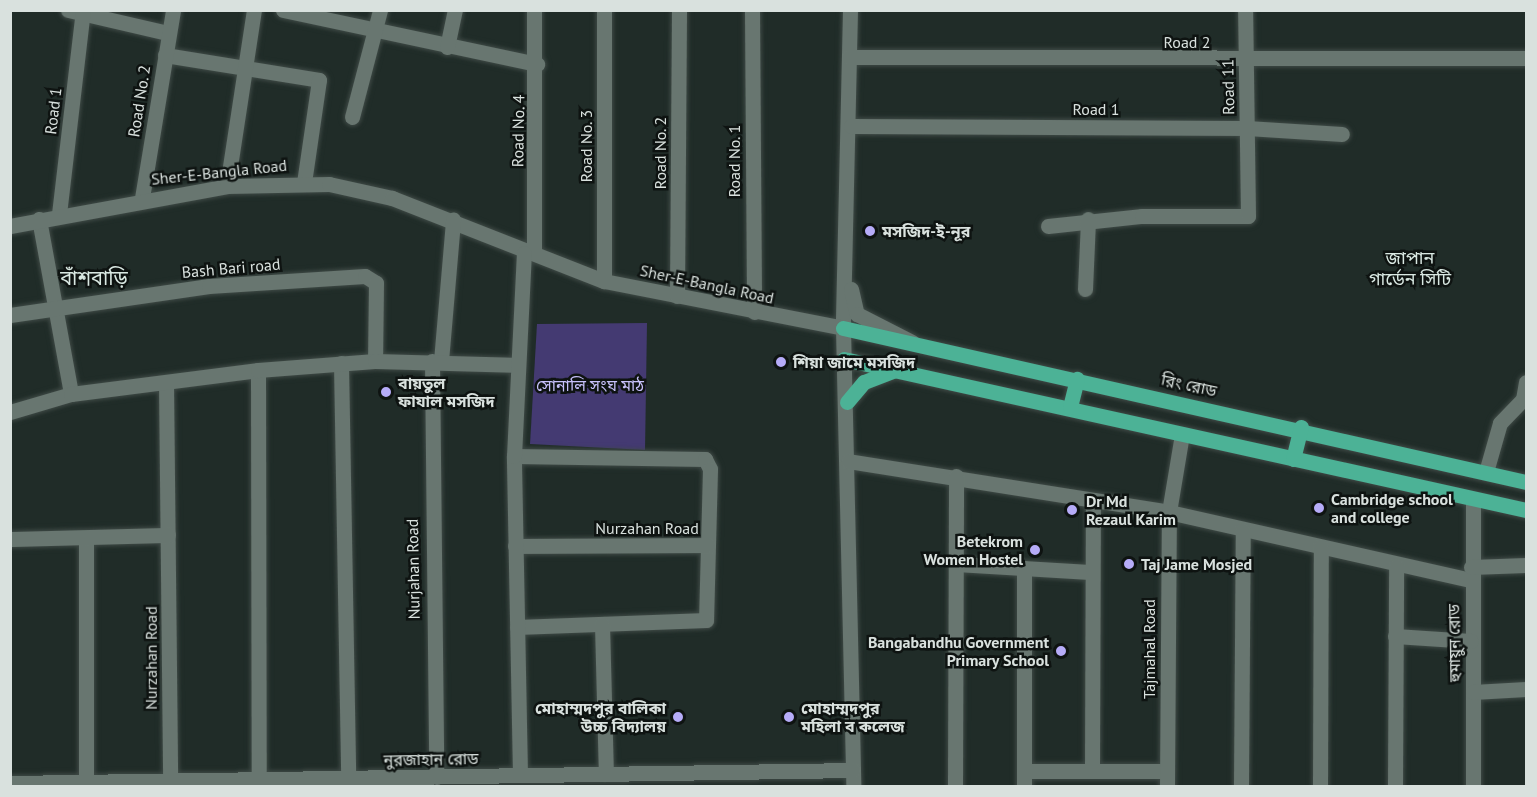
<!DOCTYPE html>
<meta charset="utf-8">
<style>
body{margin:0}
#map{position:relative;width:1537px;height:797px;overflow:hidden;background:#202c28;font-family:"PT Sans","Noto Sans Bengali",sans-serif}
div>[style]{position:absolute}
.green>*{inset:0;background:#443a72}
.roads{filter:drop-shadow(0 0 2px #3f4a46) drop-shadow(0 0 2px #3f4a46)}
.minor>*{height:15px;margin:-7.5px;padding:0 7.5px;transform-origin:7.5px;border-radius:7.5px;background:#687670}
.major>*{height:15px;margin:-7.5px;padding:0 7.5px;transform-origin:7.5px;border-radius:7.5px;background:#4cb296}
.dots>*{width:16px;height:16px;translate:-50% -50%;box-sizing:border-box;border:3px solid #0e1311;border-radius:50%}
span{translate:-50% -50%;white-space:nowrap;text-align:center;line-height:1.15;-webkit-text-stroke:5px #0e1311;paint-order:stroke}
.street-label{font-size:16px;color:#d9e1de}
.poi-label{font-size:16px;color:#d9e1de;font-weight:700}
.left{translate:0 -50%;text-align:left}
.right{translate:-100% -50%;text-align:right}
.park-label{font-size:16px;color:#c7c1fa}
.neighbourhood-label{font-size:18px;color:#d9e8e2}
.quarter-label{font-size:20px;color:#d9e8e2}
.frame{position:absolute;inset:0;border:12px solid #d9e1de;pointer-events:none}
</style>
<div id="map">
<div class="green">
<i style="clip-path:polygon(647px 323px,645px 450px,530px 444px,537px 324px)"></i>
</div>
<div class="roads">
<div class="minor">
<i style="left:68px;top:10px;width:103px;rotate:13deg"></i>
<i style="left:283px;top:10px;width:260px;rotate:12deg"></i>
<i style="left:752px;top:10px;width:302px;rotate:89.6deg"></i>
<i style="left:850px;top:10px;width:318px;rotate:91.3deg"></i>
<i style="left:843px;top:328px;width:458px;rotate:88.7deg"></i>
<i style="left:447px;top:47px;width:38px;rotate:-78deg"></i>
<i style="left:165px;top:55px;width:156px;rotate:9.2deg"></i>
<i style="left:319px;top:80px;width:104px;rotate:98.3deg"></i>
<i style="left:849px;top:57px;width:677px;rotate:0.08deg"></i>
<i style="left:352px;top:117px;width:111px;rotate:-75.3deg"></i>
<i style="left:851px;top:126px;width:396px;rotate:0.3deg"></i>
<i style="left:1247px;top:128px;width:95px;rotate:3.6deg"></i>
<i style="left:227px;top:186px;width:178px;rotate:-81.3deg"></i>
<i style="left:142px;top:198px;width:191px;rotate:-80.6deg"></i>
<i style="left:59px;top:214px;width:205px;rotate:-83.3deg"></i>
<i style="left:39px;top:219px;width:178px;rotate:79.6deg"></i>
<i style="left:10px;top:226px;width:221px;rotate:-10.4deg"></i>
<i style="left:227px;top:186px;width:102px;rotate:-1.1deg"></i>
<i style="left:329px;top:184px;width:65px;rotate:12.5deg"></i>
<i style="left:392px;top:198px;width:228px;rotate:21.4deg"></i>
<i style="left:604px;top:281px;width:244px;rotate:11.1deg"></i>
<i style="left:1048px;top:226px;width:95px;rotate:-6.1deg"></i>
<i style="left:1142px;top:216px;width:106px"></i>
<i style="left:1248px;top:216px;width:206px;rotate:-90.8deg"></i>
<i style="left:534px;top:253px;width:243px;rotate:-90deg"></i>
<i style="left:604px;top:281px;width:271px;rotate:-90deg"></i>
<i style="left:851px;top:289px;width:26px;rotate:77deg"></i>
<i style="left:857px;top:314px;width:62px;rotate:27deg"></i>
<i style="left:1085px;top:289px;width:70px;rotate:-87.5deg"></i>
<i style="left:677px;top:296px;width:286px;rotate:-89.6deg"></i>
<i style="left:10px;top:315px;width:201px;rotate:-8.3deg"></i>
<i style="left:209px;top:286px;width:156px;rotate:-3.7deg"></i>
<i style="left:365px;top:276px;width:13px;rotate:32deg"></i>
<i style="left:376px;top:283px;width:78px;rotate:90.7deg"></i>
<i style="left:432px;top:361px;width:416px;rotate:89.4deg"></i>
<i style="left:441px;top:361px;width:142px;rotate:-85.1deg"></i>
<i style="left:341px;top:363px;width:415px;rotate:89deg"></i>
<i style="left:258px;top:370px;width:409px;rotate:89.9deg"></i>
<i style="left:166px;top:382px;width:399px;rotate:89.4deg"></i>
<i style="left:10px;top:412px;width:64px;rotate:-16.4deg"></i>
<i style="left:71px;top:394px;width:189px;rotate:-7.3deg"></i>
<i style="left:258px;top:370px;width:117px;rotate:-4.4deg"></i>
<i style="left:375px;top:361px;width:140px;rotate:1.6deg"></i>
<i style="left:514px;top:456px;width:191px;rotate:0.9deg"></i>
<i style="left:705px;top:459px;width:11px;rotate:63deg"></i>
<i style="left:710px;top:469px;width:151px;rotate:91.5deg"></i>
<i style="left:706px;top:620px;width:189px;rotate:177.9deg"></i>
<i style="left:848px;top:461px;width:325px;rotate:9deg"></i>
<i style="left:1169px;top:512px;width:309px;rotate:12.7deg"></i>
<i style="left:1486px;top:472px;width:51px;rotate:-74.1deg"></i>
<i style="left:1500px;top:423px;width:33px;rotate:-46deg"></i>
<i style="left:1523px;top:399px;width:17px;rotate:-80deg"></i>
<i style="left:1473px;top:499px;width:287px;rotate:90deg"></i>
<i style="left:86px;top:538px;width:244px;rotate:90deg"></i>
<i style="left:10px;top:539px;width:158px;rotate:-1.5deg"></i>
<i style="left:515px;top:546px;width:193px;rotate:-0.3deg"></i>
<i style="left:956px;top:564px;width:134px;rotate:3.4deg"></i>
<i style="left:1471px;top:567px;width:55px;rotate:-2.1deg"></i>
<i style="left:602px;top:624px;width:150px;rotate:88.5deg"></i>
<i style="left:1395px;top:636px;width:76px;rotate:3.8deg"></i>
<i style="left:1473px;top:692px;width:53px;rotate:-3.2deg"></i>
<i style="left:1092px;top:770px;width:270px;rotate:-89.8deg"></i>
<i style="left:1024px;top:771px;width:143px"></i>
<i style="left:520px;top:775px;width:319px;rotate:-91.1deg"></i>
<i style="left:514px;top:456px;width:203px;rotate:-87.2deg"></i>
<i style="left:10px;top:783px;width:843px;rotate:-0.88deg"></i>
<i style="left:955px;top:786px;width:310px;rotate:-89.8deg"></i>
<i style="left:1024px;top:786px;width:218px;rotate:-90deg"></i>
<i style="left:1167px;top:786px;width:274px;rotate:-89.6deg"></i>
<i style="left:1169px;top:512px;width:79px;rotate:-80.5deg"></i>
<i style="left:1241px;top:786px;width:256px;rotate:-89.6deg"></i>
<i style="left:1320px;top:786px;width:239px;rotate:-89.8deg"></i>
<i style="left:1395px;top:786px;width:220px;rotate:-89.7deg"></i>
</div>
<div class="major">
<i style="left:843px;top:328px;width:700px;rotate:12.71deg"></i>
<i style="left:844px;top:359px;width:699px;rotate:12.48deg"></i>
<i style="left:847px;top:402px;width:26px;rotate:-50deg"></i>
<i style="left:864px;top:382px;width:39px;rotate:-21deg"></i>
<i style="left:1070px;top:407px;width:29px;rotate:-76deg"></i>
<i style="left:1293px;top:459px;width:33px;rotate:-76deg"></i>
</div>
</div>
<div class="dots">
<i style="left:870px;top:231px;background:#b6acf8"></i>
<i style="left:781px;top:362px;background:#b6acf8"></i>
<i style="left:386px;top:392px;background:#b6acf8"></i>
<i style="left:1319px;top:508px;background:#b6acf8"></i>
<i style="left:1072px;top:510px;background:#b6acf8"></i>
<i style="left:1035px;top:550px;background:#b6acf8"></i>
<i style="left:1129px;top:564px;background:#b6acf8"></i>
<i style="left:1061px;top:651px;background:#b6acf8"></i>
<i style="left:678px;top:717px;background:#b6acf8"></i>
<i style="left:789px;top:717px;background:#b6acf8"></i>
</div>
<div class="street-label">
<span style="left:1187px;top:42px">Road 2</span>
<span style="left:1228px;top:87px;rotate:-91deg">Road 11</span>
<span style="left:139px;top:101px;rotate:-81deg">Road No. 2</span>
<span style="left:1096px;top:109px">Road 1</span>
<span style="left:53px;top:111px;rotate:-83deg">Road 1</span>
<span style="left:518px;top:131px;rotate:-89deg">Road No. 4</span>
<span style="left:586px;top:146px;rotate:-90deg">Road No. 3</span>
<span style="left:660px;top:153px;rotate:-90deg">Road No. 2</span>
<span style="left:734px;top:161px;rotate:-90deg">Road No. 1</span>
<span style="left:219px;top:172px;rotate:-6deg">Sher-E-Bangla Road</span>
<span style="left:231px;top:268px;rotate:-5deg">Bash Bari road</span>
<span style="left:707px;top:284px;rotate:12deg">Sher-E-Bangla Road</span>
<span style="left:1189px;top:385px;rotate:12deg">রিং রোড</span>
<span style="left:647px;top:528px">Nurzahan Road</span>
<span style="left:413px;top:569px;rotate:-91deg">Nurjahan Road</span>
<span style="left:1454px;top:643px;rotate:-91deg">হুমায়ুন রোড</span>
<span style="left:1149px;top:649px;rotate:-90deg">Tajmahal Road</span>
<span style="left:151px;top:658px;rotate:-90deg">Nurzahan Road</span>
<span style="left:431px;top:759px;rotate:-1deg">নুরজাহান রোড</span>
</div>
<div class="poi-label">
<span class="left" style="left:882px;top:231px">মসজিদ-ই-নূর</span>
<span class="left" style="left:793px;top:362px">শিয়া জামে মসজিদ</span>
<span class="left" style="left:398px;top:392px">বায়তুল<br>ফাযাল মসজিদ</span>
<span class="left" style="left:1331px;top:508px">Cambridge school<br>and college</span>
<span class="left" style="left:1086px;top:510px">Dr Md<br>Rezaul Karim</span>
<span class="right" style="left:1023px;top:550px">Betekrom<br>Women Hostel</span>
<span class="left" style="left:1141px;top:564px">Taj Jame Mosjed</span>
<span class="right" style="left:1049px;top:651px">Bangabandhu Government<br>Primary School</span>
<span class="right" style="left:666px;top:717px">মোহাম্মদপুর বালিকা<br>উচ্চ বিদ্যালয়</span>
<span class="left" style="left:801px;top:717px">মোহাম্মদপুর<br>মহিলা ব কলেজ</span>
</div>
<div class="park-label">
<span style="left:590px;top:385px">সোনালি সংঘ মাঠ</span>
</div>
<div class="neighbourhood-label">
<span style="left:1410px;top:269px">জাপান<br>গার্ডেন সিটি</span>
</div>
<div class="quarter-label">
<span style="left:94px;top:278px">বাঁশবাড়ি</span>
</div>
<div class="frame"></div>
</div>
